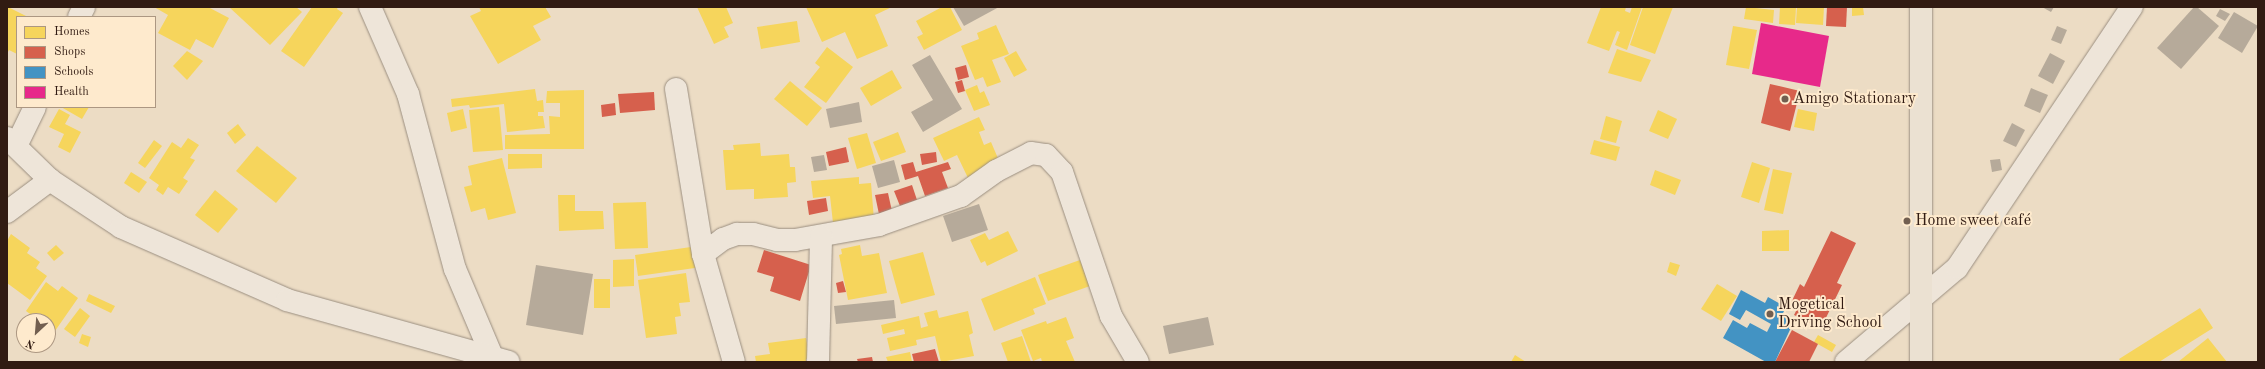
<!DOCTYPE html>
<meta charset="utf-8">
<style>
body{margin:0}
#map{position:relative;width:2265px;height:369px;overflow:hidden;background:#ecdcc4;font-family:"Old Standard TT",serif}
div>[style]{position:absolute}
.homes>*{inset:0;background:#f6d55c}
.shops>*{inset:0;background:#d6604d}
.schools>*{inset:0;background:#4393c3}
.health>*{inset:0;background:#e7298a}
.building>*{inset:0;background:#b6aa9a}
.roads{filter:drop-shadow(0 0 1px #9a8e80) drop-shadow(0 0 1px #9a8e80)}
.minor>*{height:22px;margin:-11px;padding:0 11px;transform-origin:11px;border-radius:11px;background:#eee5d9}
.trunk>*{height:22px;margin:-11px;padding:0 11px;transform-origin:11px;border-radius:11px;background:#ebe1d2}
.dots>*{width:11px;height:11px;translate:-50% -50%;box-sizing:border-box;border:2px solid #feeacd;border-radius:50%}
span{translate:-50% -50%;white-space:nowrap;text-align:center;line-height:1.15;-webkit-text-stroke:4px #feeacd;paint-order:stroke}
.poi-label{font-size:16px;color:#311b12}
.left{translate:0 -50%;text-align:left}
.frame{position:absolute;inset:0;border:8px solid #311b12;pointer-events:none}
.legend{position:absolute;left:16px;top:16px;width:140px;height:92px;box-sizing:border-box;background:#feeacd;border:1px solid #ac9782;margin:0;padding:5px 7px;list-style:none;font-size:12px;color:#311b12}
.legend li{display:flex;align-items:center;gap:8px;height:20px}
.legend b{width:20px;border:1px solid #ac9782}
.north{position:absolute;left:16px;top:313px;width:40px;height:40px;box-sizing:border-box;background:#feeacd;border:1px solid #ac9782;border-radius:50%;rotate:206deg;font-size:11px;font-weight:700;line-height:16px;text-align:center;color:#311b12}
.north::after{content:'';display:block;margin:auto;width:14px;height:18px;background:#725f50;clip-path:polygon(50% 0,100% 100%,50% 72%,0 100%)}
</style>
<div id="map">
<div class="homes">
<i style="clip-path:polygon(8px 7px,28px 17px,17px 17px,17px 54px,9px 50px,7px 54px)"></i>
<i style="clip-path:polygon(154px 7px,208px 7px,229px 18px,213px 48px,196px 39px,190px 50px,158px 33px,168px 15px)"></i>
<i style="clip-path:polygon(229px 7px,296px 7px,302px 12px,270px 45px)"></i>
<i style="clip-path:polygon(312px 7px,338px 7px,337px 9px,343px 13px,304px 67px,281px 51px)"></i>
<i style="clip-path:polygon(479px 7px,545px 7px,551px 17px,533px 26px,541px 40px,498px 64px,470px 16px,481px 11px)"></i>
<i style="clip-path:polygon(697px 7px,726px 7px,733px 23px,724px 27px,729px 37px,714px 44px)"></i>
<i style="clip-path:polygon(806px 7px,892px 7px,875px 15px,888px 46px,857px 59px,845px 32px,822px 42px)"></i>
<i style="clip-path:polygon(942px 7px,950px 7px,962px 30px,924px 50px,917px 37px,923px 34px,916px 21px)"></i>
<i style="clip-path:polygon(1601px 7px,1626px 7px,1625px 11px,1630px 13px,1632px 7px,1642px 7px,1627px 50px,1615px 45px,1620px 32px,1617px 31px,1609px 51px,1587px 43px)"></i>
<i style="clip-path:polygon(1643px 7px,1673px 7px,1655px 54px,1630px 45px)"></i>
<i style="clip-path:polygon(1746px 7px,1774px 10px,1773px 23px,1744px 19px)"></i>
<i style="clip-path:polygon(1780px 7px,1796px 7px,1795px 25px,1779px 24px)"></i>
<i style="clip-path:polygon(1797px 7px,1824px 7px,1823px 25px,1796px 23px)"></i>
<i style="clip-path:polygon(1852px 7px,1863px 7px,1864px 15px,1852px 16px)"></i>
<i style="clip-path:polygon(797px 21px,800px 42px,761px 49px,757px 27px)"></i>
<i style="clip-path:polygon(996px 25px,1009px 54px,992px 60px,1001px 82px,987px 87px,983px 77px,975px 80px,961px 46px,979px 39px,977px 33px)"></i>
<i style="clip-path:polygon(1733px 26px,1757px 30px,1749px 69px,1726px 65px)"></i>
<i style="clip-path:polygon(827px 47px,853px 67px,826px 103px,804px 87px,820px 67px,815px 63px)"></i>
<i style="clip-path:polygon(1617px 49px,1651px 60px,1641px 82px,1608px 73px)"></i>
<i style="clip-path:polygon(187px 51px,203px 61px,187px 80px,173px 66px)"></i>
<i style="clip-path:polygon(1016px 51px,1027px 70px,1014px 77px,1004px 58px)"></i>
<i style="clip-path:polygon(892px 70px,902px 88px,871px 106px,860px 88px)"></i>
<i style="clip-path:polygon(790px 81px,822px 108px,807px 126px,774px 99px)"></i>
<i style="clip-path:polygon(977px 85px,980px 93px,984px 91px,990px 105px,974px 111px,965px 90px)"></i>
<i style="clip-path:polygon(535px 89px,537px 101px,543px 100px,544px 112px,538px 112px,538px 116px,543px 116px,545px 128px,507px 132px,504px 104px,470px 108px,469px 105px,452px 107px,451px 99px)"></i>
<i style="clip-path:polygon(584px 90px,584px 149px,505px 149px,505px 135px,550px 134px,549px 116px,560px 117px,560px 103px,546px 103px,547px 91px)"></i>
<i style="clip-path:polygon(61px 107px,89px 107px,82px 119px)"></i>
<i style="clip-path:polygon(499px 107px,503px 150px,473px 152px,469px 110px)"></i>
<i style="clip-path:polygon(59px 109px,70px 115px,65px 124px,81px 132px,70px 153px,58px 147px,64px 134px,49px 127px)"></i>
<i style="clip-path:polygon(463px 109px,467px 128px,451px 132px,447px 113px)"></i>
<i style="clip-path:polygon(1798px 109px,1817px 113px,1814px 131px,1794px 127px)"></i>
<i style="clip-path:polygon(1658px 110px,1677px 119px,1668px 139px,1649px 131px)"></i>
<i style="clip-path:polygon(1606px 116px,1622px 121px,1616px 143px,1600px 139px)"></i>
<i style="clip-path:polygon(979px 117px,985px 130px,979px 132px,984px 145px,991px 142px,1000px 163px,968px 178px,957px 155px,944px 161px,933px 138px)"></i>
<i style="clip-path:polygon(238px 124px,246px 135px,235px 144px,227px 133px)"></i>
<i style="clip-path:polygon(898px 132px,906px 152px,881px 161px,873px 142px)"></i>
<i style="clip-path:polygon(867px 133px,876px 163px,857px 169px,848px 138px)"></i>
<i style="clip-path:polygon(188px 138px,199px 145px,190px 158px,195px 160px,183px 178px,188px 181px,179px 194px,168px 187px,163px 195px,156px 190px,159px 185px,149px 178px,172px 142px,181px 148px)"></i>
<i style="clip-path:polygon(154px 140px,162px 146px,145px 168px,138px 163px)"></i>
<i style="clip-path:polygon(1594px 140px,1620px 147px,1616px 161px,1590px 154px)"></i>
<i style="clip-path:polygon(760px 143px,761px 156px,789px 154px,790px 167px,795px 167px,796px 182px,787px 183px,788px 197px,754px 199px,754px 189px,726px 190px,723px 150px,734px 150px,733px 145px)"></i>
<i style="clip-path:polygon(257px 146px,297px 178px,276px 203px,236px 171px)"></i>
<i style="clip-path:polygon(508px 154px,542px 154px,542px 168px,508px 169px)"></i>
<i style="clip-path:polygon(502px 158px,516px 213px,488px 220px,485px 208px,471px 212px,464px 187px,472px 185px,468px 166px)"></i>
<i style="clip-path:polygon(1752px 162px,1770px 168px,1759px 203px,1741px 197px)"></i>
<i style="clip-path:polygon(1773px 169px,1792px 173px,1783px 214px,1764px 210px)"></i>
<i style="clip-path:polygon(1655px 170px,1681px 180px,1675px 195px,1650px 185px)"></i>
<i style="clip-path:polygon(131px 172px,147px 182px,139px 193px,124px 183px)"></i>
<i style="clip-path:polygon(859px 177px,859px 184px,871px 183px,874px 220px,833px 223px,830px 196px,813px 198px,811px 181px)"></i>
<i style="clip-path:polygon(215px 190px,238px 209px,218px 233px,195px 215px)"></i>
<i style="clip-path:polygon(558px 195px,575px 195px,575px 211px,603px 211px,604px 229px,559px 231px)"></i>
<i style="clip-path:polygon(646px 202px,648px 248px,615px 249px,613px 203px)"></i>
<i style="clip-path:polygon(1789px 230px,1789px 251px,1762px 251px,1762px 231px)"></i>
<i style="clip-path:polygon(1008px 231px,1018px 251px,987px 266px,985px 261px,981px 263px,970px 240px,985px 233px,989px 240px)"></i>
<i style="clip-path:polygon(11px 234px,30px 248px,27px 253px,40px 262px,36px 268px,47px 276px,30px 300px,7px 283px,7px 241px)"></i>
<i style="clip-path:polygon(56px 245px,64px 253px,54px 261px,47px 253px)"></i>
<i style="clip-path:polygon(860px 245px,862px 256px,879px 253px,887px 293px,848px 300px,839px 255px,842px 254px,841px 249px)"></i>
<i style="clip-path:polygon(698px 246px,702px 267px,638px 276px,635px 255px)"></i>
<i style="clip-path:polygon(923px 252px,935px 295px,901px 304px,889px 261px)"></i>
<i style="clip-path:polygon(634px 259px,634px 286px,613px 287px,613px 260px)"></i>
<i style="clip-path:polygon(1080px 260px,1090px 286px,1048px 301px,1038px 275px)"></i>
<i style="clip-path:polygon(1670px 262px,1680px 265px,1676px 276px,1667px 272px)"></i>
<i style="clip-path:polygon(686px 273px,690px 302px,679px 303px,681px 316px,675px 317px,677px 334px,646px 338px,638px 280px)"></i>
<i style="clip-path:polygon(1035px 277px,1046px 304px,1033px 309px,1035px 314px,994px 331px,981px 299px)"></i>
<i style="clip-path:polygon(594px 279px,610px 279px,610px 308px,594px 308px)"></i>
<i style="clip-path:polygon(46px 282px,58px 291px,62px 286px,78px 298px,55px 331px,48px 326px,48px 321px,40px 321px,26px 311px)"></i>
<i style="clip-path:polygon(1717px 284px,1737px 296px,1721px 321px,1701px 309px)"></i>
<i style="clip-path:polygon(89px 294px,115px 306px,111px 313px,86px 301px)"></i>
<i style="clip-path:polygon(80px 308px,90px 316px,75px 337px,64px 329px)"></i>
<i style="clip-path:polygon(2200px 308px,2213px 328px,2170px 355px,2159px 362px,2121px 362px,2119px 359px)"></i>
<i style="clip-path:polygon(937px 310px,939px 318px,968px 311px,973px 333px,969px 335px,974px 356px,941px 362px,935px 336px,916px 340px,917px 345px,890px 351px,887px 338px,905px 334px,904px 329px,883px 334px,881px 325px,919px 316px,921px 328px,928px 326px,924px 313px)"></i>
<i style="clip-path:polygon(1066px 317px,1074px 338px,1066px 341px,1075px 362px,1042px 362px,1041px 358px,1033px 361px,1021px 330px,1046px 321px,1047px 324px)"></i>
<i style="clip-path:polygon(82px 334px,91px 337px,88px 347px,79px 343px)"></i>
<i style="clip-path:polygon(1818px 335px,1836px 345px,1832px 352px,1814px 342px)"></i>
<i style="clip-path:polygon(1022px 336px,1031px 362px,1008px 362px,1001px 343px)"></i>
<i style="clip-path:polygon(806px 338px,810px 358px,806px 359px,806px 362px,756px 362px,755px 356px,770px 354px,768px 343px)"></i>
<i style="clip-path:polygon(2208px 338px,2227px 362px,2178px 362px)"></i>
<i style="clip-path:polygon(910px 352px,912px 362px,888px 362px,886px 357px)"></i>
<i style="clip-path:polygon(1515px 355px,1526px 362px,1511px 362px)"></i>
</div>
<div class="shops">
<i style="clip-path:polygon(1827px 7px,1847px 7px,1846px 27px,1826px 26px)"></i>
<i style="clip-path:polygon(966px 65px,969px 77px,958px 80px,955px 68px)"></i>
<i style="clip-path:polygon(962px 80px,965px 91px,958px 93px,955px 82px)"></i>
<i style="clip-path:polygon(1770px 84px,1800px 91px,1790px 131px,1761px 123px)"></i>
<i style="clip-path:polygon(654px 92px,655px 110px,620px 113px,618px 94px)"></i>
<i style="clip-path:polygon(615px 103px,616px 115px,602px 117px,601px 105px)"></i>
<i style="clip-path:polygon(846px 147px,849px 162px,829px 166px,826px 152px)"></i>
<i style="clip-path:polygon(936px 152px,937px 162px,922px 165px,920px 154px)"></i>
<i style="clip-path:polygon(913px 162px,916px 172px,948px 162px,951px 169px,942px 172px,948px 188px,925px 196px,918px 176px,905px 180px,901px 165px)"></i>
<i style="clip-path:polygon(912px 185px,917px 200px,900px 206px,894px 191px)"></i>
<i style="clip-path:polygon(888px 193px,893px 216px,880px 219px,875px 195px)"></i>
<i style="clip-path:polygon(826px 198px,828px 211px,809px 215px,807px 201px)"></i>
<i style="clip-path:polygon(1831px 231px,1856px 243px,1837px 283px,1842px 285px,1821px 328px,1794px 315px,1797px 309px,1790px 305px,1800px 284px,1804px 287px)"></i>
<i style="clip-path:polygon(764px 250px,811px 265px,800px 301px,770px 291px,774px 277px,757px 272px)"></i>
<i style="clip-path:polygon(843px 281px,846px 292px,838px 293px,836px 283px)"></i>
<i style="clip-path:polygon(1792px 330px,1818px 344px,1809px 362px,1775px 362px)"></i>
<i style="clip-path:polygon(935px 349px,939px 362px,914px 362px,912px 354px)"></i>
<i style="clip-path:polygon(872px 357px,873px 362px,858px 362px,857px 359px)"></i>
</div>
<div class="schools">
<i style="clip-path:polygon(1741px 290px,1765px 303px,1768px 297px,1786px 307px,1783px 313px,1795px 319px,1775px 362px,1766px 362px,1723px 338px,1733px 320px,1747px 328px,1750px 323px,1767px 332px,1771px 324px,1746px 310px,1740px 320px,1729px 314px)"></i>
</div>
<div class="health">
<i style="clip-path:polygon(1761px 23px,1829px 36px,1820px 87px,1752px 74px)"></i>
</div>
<div class="building">
<i style="clip-path:polygon(953px 7px,999px 7px,964px 26px)"></i>
<i style="clip-path:polygon(2042px 7px,2054px 7px,2051px 12px)"></i>
<i style="clip-path:polygon(2194px 7px,2197px 7px,2219px 26px,2181px 69px,2157px 48px)"></i>
<i style="clip-path:polygon(2220px 9px,2230px 14px,2225px 21px,2216px 16px)"></i>
<i style="clip-path:polygon(2234px 12px,2258px 26px,2242px 53px,2218px 38px)"></i>
<i style="clip-path:polygon(2057px 26px,2067px 30px,2061px 44px,2051px 40px)"></i>
<i style="clip-path:polygon(2050px 53px,2065px 61px,2053px 84px,2038px 76px)"></i>
<i style="clip-path:polygon(930px 55px,962px 109px,923px 132px,911px 112px,933px 100px,912px 65px)"></i>
<i style="clip-path:polygon(2031px 88px,2048px 95px,2040px 113px,2024px 106px)"></i>
<i style="clip-path:polygon(859px 102px,862px 122px,830px 128px,826px 109px)"></i>
<i style="clip-path:polygon(2012px 123px,2025px 130px,2016px 147px,2003px 141px)"></i>
<i style="clip-path:polygon(824px 155px,827px 170px,814px 172px,811px 157px)"></i>
<i style="clip-path:polygon(2000px 159px,2002px 170px,1992px 172px,1990px 160px)"></i>
<i style="clip-path:polygon(894px 160px,900px 182px,878px 188px,872px 166px)"></i>
<i style="clip-path:polygon(979px 204px,988px 230px,952px 242px,943px 216px)"></i>
<i style="clip-path:polygon(536px 265px,593px 274px,583px 335px,526px 325px)"></i>
<i style="clip-path:polygon(894px 300px,896px 318px,836px 324px,834px 306px)"></i>
<i style="clip-path:polygon(1208px 317px,1214px 345px,1169px 354px,1163px 326px)"></i>
</div>
<div class="roads">
<div class="minor">
<i style="left:370px;top:7px;width:95px;rotate:66.4deg"></i>
<i style="left:408px;top:94px;width:181px;rotate:75deg"></i>
<i style="left:455px;top:269px;width:95px;rotate:67deg"></i>
<i style="left:79px;top:17px;width:11px;rotate:-63deg"></i>
<i style="left:676px;top:89px;width:167px;rotate:80.7deg"></i>
<i style="left:703px;top:254px;width:112px;rotate:74deg"></i>
<i style="left:7px;top:138px;width:60px;rotate:44.3deg"></i>
<i style="left:50px;top:180px;width:85px;rotate:33.5deg"></i>
<i style="left:121px;top:227px;width:181px;rotate:23.7deg"></i>
<i style="left:287px;top:300px;width:230px;rotate:15.6deg"></i>
<i style="left:16px;top:146px;width:43px;rotate:-64deg"></i>
<i style="left:7px;top:212px;width:54px;rotate:-36.7deg"></i>
<i style="left:703px;top:254px;width:25px;rotate:-37deg"></i>
<i style="left:723px;top:239px;width:15px;rotate:-20deg"></i>
<i style="left:737px;top:234px;width:16px"></i>
<i style="left:753px;top:234px;width:25px;rotate:14deg"></i>
<i style="left:777px;top:240px;width:18px"></i>
<i style="left:795px;top:240px;width:85px;rotate:-10.1deg"></i>
<i style="left:879px;top:225px;width:87px;rotate:-19.5deg"></i>
<i style="left:961px;top:196px;width:43px;rotate:-35.5deg"></i>
<i style="left:996px;top:171px;width:39px;rotate:-27deg"></i>
<i style="left:1031px;top:153px;width:15px;rotate:8deg"></i>
<i style="left:1046px;top:155px;width:23px;rotate:47deg"></i>
<i style="left:1062px;top:172px;width:152px;rotate:71.2deg"></i>
<i style="left:1111px;top:316px;width:53px;rotate:59.6deg"></i>
<i style="left:818px;top:362px;width:125px;rotate:-88.6deg"></i>
<i style="left:1846px;top:362px;width:145px;rotate:-40.3deg"></i>
<i style="left:1957px;top:268px;width:314px;rotate:-56.2deg"></i>
</div>
<div class="trunk">
<i style="left:1921px;top:362px;width:355px;rotate:-90deg"></i>
</div>
</div>
<div class="dots">
<i style="left:1785px;top:99px;background:#725f50"></i>
<i style="left:1907px;top:221px;background:#725f50"></i>
<i style="left:1770px;top:314px;background:#725f50"></i>
</div>
<div class="poi-label">
<span class="left" style="left:1793px;top:99px">Amigo Stationary</span>
<span class="left" style="left:1915px;top:221px">Home sweet café</span>
<span class="left" style="left:1778px;top:314px">Mogetical<br>Driving School</span>
</div>
<div class="frame"></div>
<ul class="legend">
<li><b style="height:11px;background:#f6d55c"></b>Homes</li>
<li><b style="height:11px;background:#d6604d"></b>Shops</li>
<li><b style="height:11px;background:#4393c3"></b>Schools</li>
<li><b style="height:11px;background:#e7298a"></b>Health</li>
</ul>
<div class="north">N</div>
</div>
